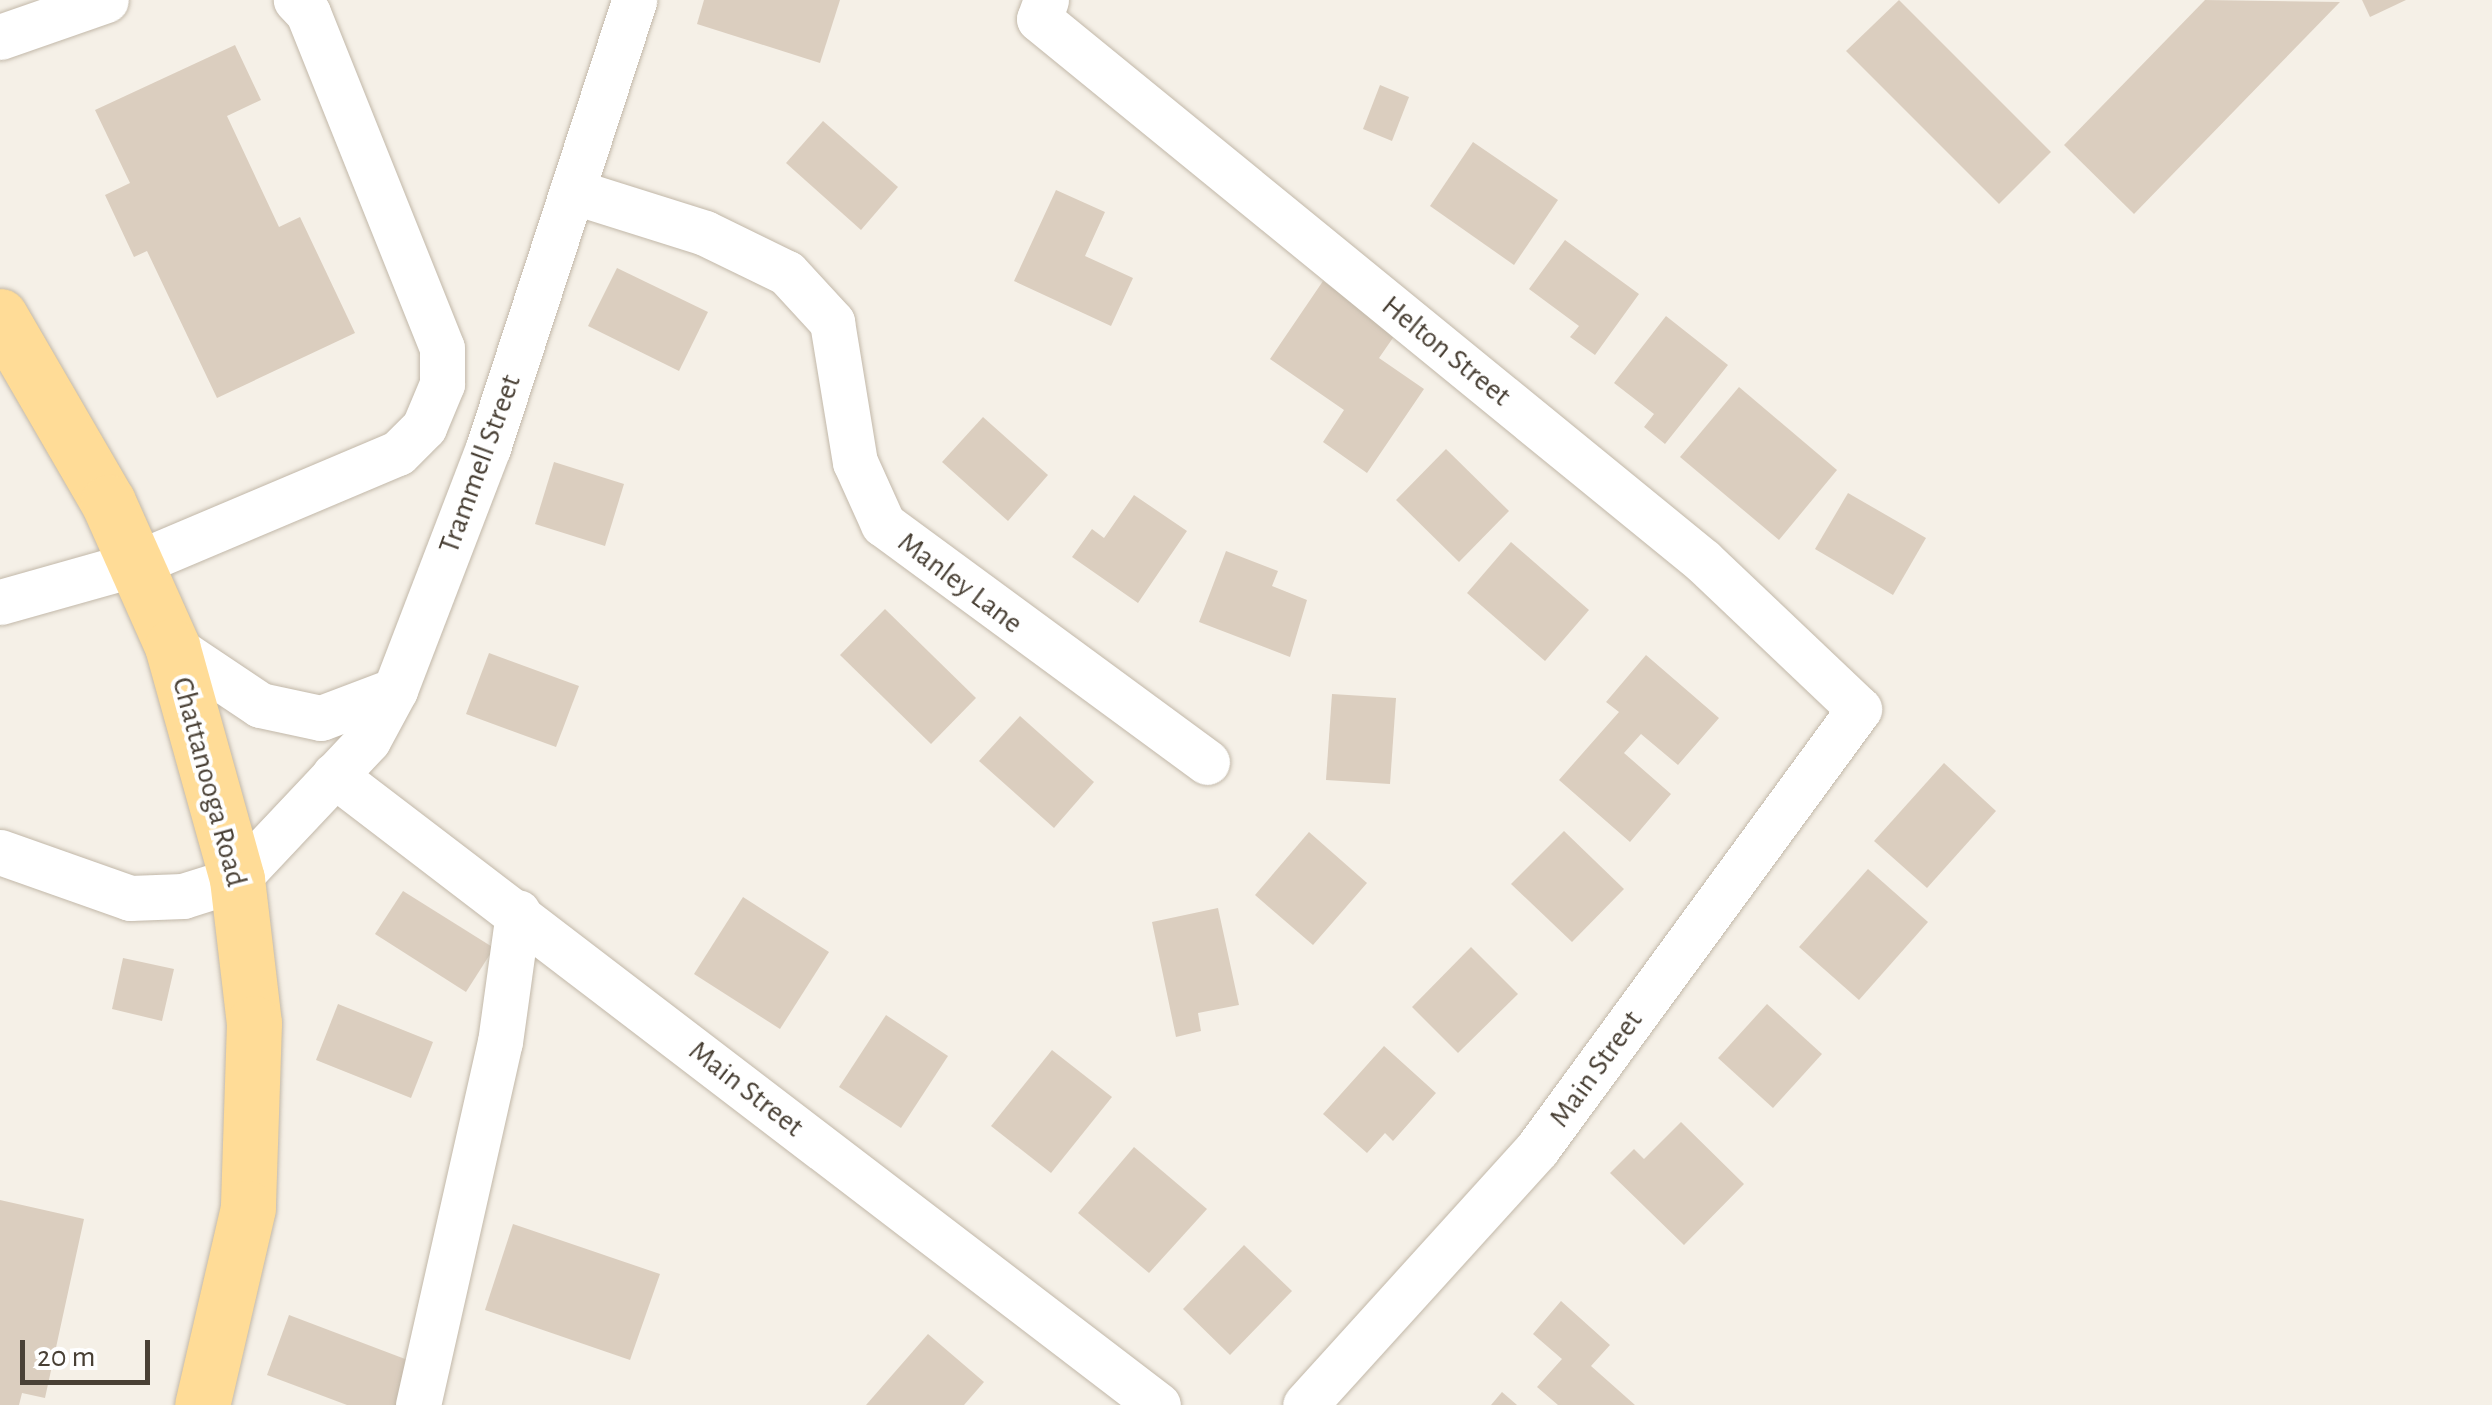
<!DOCTYPE html>
<style>
body{margin:0}
#map{position:relative;width:2492px;height:1405px;overflow:hidden;background:#f5f0e7;font-family:"Alegreya Sans",sans-serif}
div>[style]{position:absolute}
.building>*{inset:0;background:#dbcebf}
.roads{filter:drop-shadow(0 0 2px #c2b8a9) drop-shadow(0 0 2px #c2b8a9)}
.minor>*{height:45px;margin:-22.5px;padding:0 22.5px;transform-origin:22.5px;border-radius:22.5px;background:#fff}
.major>*{height:55px;margin:-27.5px;padding:0 27.5px;transform-origin:27.5px;border-radius:27.5px;background:#ffdc97}
span{translate:-50% -50%;white-space:nowrap;text-align:center;line-height:1.15;-webkit-text-stroke:8px #fff;paint-order:stroke}
.street-label{font-size:30px;color:#494035}
.scale{position:absolute;left:20px;top:1340px;width:130px;height:45px;box-sizing:border-box;border:5px solid #494035;border-top:0;padding-left:12px;font-size:30px;line-height:35px;white-space:nowrap;color:#494035;-webkit-text-stroke:8px #fff;paint-order:stroke}
</style>
<div id="map">
<div class="building">
<i style="clip-path:polygon(704px 0,840px 0,820px 63px,697px 24px)"></i>
<i style="clip-path:polygon(1899px 0,2051px 152px,1999px 204px,1846px 51px)"></i>
<i style="clip-path:polygon(2205px 0,2340px 2px,2134px 214px,2064px 145px)"></i>
<i style="clip-path:polygon(2362px 0,2406px 0,2370px 17px)"></i>
<i style="clip-path:polygon(235px 45px,261px 100px,227px 116px,279px 227px,300px 217px,355px 333px,217px 398px,147px 251px,134px 257px,105px 195px,130px 183px,95px 110px)"></i>
<i style="clip-path:polygon(1380px 85px,1409px 97px,1392px 141px,1363px 129px)"></i>
<i style="clip-path:polygon(823px 121px,898px 187px,861px 230px,786px 163px)"></i>
<i style="clip-path:polygon(1473px 142px,1558px 200px,1514px 265px,1430px 206px)"></i>
<i style="clip-path:polygon(1056px 190px,1105px 212px,1085px 256px,1133px 278px,1111px 326px,1014px 281px)"></i>
<i style="clip-path:polygon(1565px 240px,1639px 294px,1595px 355px,1570px 337px,1579px 326px,1529px 289px)"></i>
<i style="clip-path:polygon(617px 268px,708px 312px,679px 371px,588px 326px)"></i>
<i style="clip-path:polygon(1323px 281px,1397px 332px,1379px 358px,1424px 389px,1367px 473px,1323px 442px,1344px 410px,1270px 359px)"></i>
<i style="clip-path:polygon(1666px 316px,1728px 365px,1665px 444px,1644px 427px,1654px 414px,1614px 383px)"></i>
<i style="clip-path:polygon(1739px 387px,1837px 470px,1779px 540px,1680px 457px)"></i>
<i style="clip-path:polygon(983px 417px,1048px 475px,1008px 521px,942px 462px)"></i>
<i style="clip-path:polygon(1446px 449px,1509px 511px,1459px 562px,1396px 500px)"></i>
<i style="clip-path:polygon(554px 462px,624px 484px,605px 546px,535px 524px)"></i>
<i style="clip-path:polygon(1848px 493px,1926px 538px,1893px 595px,1815px 549px)"></i>
<i style="clip-path:polygon(1134px 495px,1187px 531px,1138px 603px,1072px 557px,1092px 529px,1104px 538px)"></i>
<i style="clip-path:polygon(1511px 542px,1589px 610px,1545px 661px,1467px 593px)"></i>
<i style="clip-path:polygon(1226px 551px,1278px 571px,1272px 586px,1307px 600px,1290px 657px,1199px 622px)"></i>
<i style="clip-path:polygon(885px 609px,976px 698px,931px 744px,840px 655px)"></i>
<i style="clip-path:polygon(489px 653px,579px 686px,556px 747px,466px 714px)"></i>
<i style="clip-path:polygon(1646px 655px,1719px 718px,1678px 765px,1641px 734px,1624px 753px,1671px 794px,1630px 842px,1559px 780px,1619px 712px,1606px 702px)"></i>
<i style="clip-path:polygon(1332px 694px,1396px 698px,1390px 784px,1326px 780px)"></i>
<i style="clip-path:polygon(1020px 716px,1094px 782px,1054px 828px,979px 761px)"></i>
<i style="clip-path:polygon(1944px 763px,1996px 811px,1927px 888px,1874px 841px)"></i>
<i style="clip-path:polygon(1564px 831px,1624px 889px,1572px 942px,1511px 884px)"></i>
<i style="clip-path:polygon(1309px 832px,1367px 883px,1313px 945px,1255px 895px)"></i>
<i style="clip-path:polygon(1868px 869px,1928px 922px,1859px 1000px,1799px 947px)"></i>
<i style="clip-path:polygon(403px 891px,494px 948px,466px 992px,375px 934px)"></i>
<i style="clip-path:polygon(743px 897px,829px 952px,780px 1029px,694px 974px)"></i>
<i style="clip-path:polygon(1218px 908px,1239px 1005px,1198px 1013px,1201px 1031px,1176px 1037px,1152px 922px)"></i>
<i style="clip-path:polygon(1471px 947px,1518px 994px,1458px 1053px,1412px 1007px)"></i>
<i style="clip-path:polygon(123px 958px,174px 969px,162px 1021px,112px 1009px)"></i>
<i style="clip-path:polygon(338px 1004px,433px 1042px,411px 1098px,316px 1060px)"></i>
<i style="clip-path:polygon(1767px 1004px,1822px 1054px,1773px 1108px,1718px 1058px)"></i>
<i style="clip-path:polygon(886px 1015px,948px 1056px,901px 1128px,839px 1087px)"></i>
<i style="clip-path:polygon(1384px 1046px,1436px 1093px,1393px 1141px,1385px 1133px,1367px 1153px,1323px 1114px)"></i>
<i style="clip-path:polygon(1052px 1050px,1112px 1097px,1051px 1173px,991px 1126px)"></i>
<i style="clip-path:polygon(1681px 1122px,1744px 1184px,1684px 1245px,1610px 1173px,1634px 1149px,1644px 1159px)"></i>
<i style="clip-path:polygon(1134px 1147px,1207px 1209px,1149px 1273px,1078px 1213px)"></i>
<i style="clip-path:polygon(0 1200px,84px 1219px,45px 1398px,22px 1393px,19px 1405px,0 1405px)"></i>
<i style="clip-path:polygon(513px 1224px,660px 1274px,630px 1360px,485px 1310px)"></i>
<i style="clip-path:polygon(1244px 1245px,1292px 1291px,1230px 1355px,1183px 1309px)"></i>
<i style="clip-path:polygon(1561px 1301px,1610px 1345px,1591px 1366px,1635px 1405px,1558px 1405px,1537px 1387px,1562px 1359px,1533px 1334px)"></i>
<i style="clip-path:polygon(289px 1315px,413px 1362px,397px 1405px,347px 1405px,267px 1375px)"></i>
<i style="clip-path:polygon(928px 1334px,984px 1382px,964px 1405px,866px 1405px)"></i>
<i style="clip-path:polygon(1502px 1392px,1517px 1405px,1491px 1405px)"></i>
</div>
<div class="roads">
<div class="minor">
<i style="left:1046px;top:0;width:20px;rotate:110deg"></i>
<i style="left:1039px;top:19px;width:857px;rotate:39.22deg"></i>
<i style="left:1703px;top:561px;width:215px;rotate:43.5deg"></i>
<i style="left:1859px;top:709px;width:545px;rotate:126.2deg"></i>
<i style="left:1537px;top:1149px;width:345px;rotate:132.2deg"></i>
<i style="left:0;top:37px;width:112px;rotate:-19.2deg"></i>
<i style="left:572px;top:191px;width:139px;rotate:17.5deg"></i>
<i style="left:705px;top:233px;width:91px;rotate:26deg"></i>
<i style="left:787px;top:273px;width:67px;rotate:47.4deg"></i>
<i style="left:832px;top:322px;width:142px;rotate:80.7deg"></i>
<i style="left:855px;top:462px;width:68px;rotate:65.7deg"></i>
<i style="left:883px;top:524px;width:402px;rotate:36.3deg"></i>
<i style="left:0;top:602px;width:140px;rotate:-15.7deg"></i>
<i style="left:135px;top:564px;width:285px;rotate:-22.9deg"></i>
<i style="left:398px;top:453px;width:37px;rotate:-45deg"></i>
<i style="left:424px;top:427px;width:47px;rotate:-67.3deg"></i>
<i style="left:442px;top:384px;width:36px;rotate:-90deg"></i>
<i style="left:442px;top:348px;width:361px;rotate:-111.8deg"></i>
<i style="left:308px;top:13px;width:18px;rotate:-133deg"></i>
<i style="left:172px;top:646px;width:106px;rotate:33.8deg"></i>
<i style="left:260px;top:705px;width:62px;rotate:12deg"></i>
<i style="left:321px;top:718px;width:79px;rotate:-20.7deg"></i>
<i style="left:334px;top:775px;width:1037px;rotate:37.4deg"></i>
<i style="left:0;top:852px;width:138px;rotate:19.5deg"></i>
<i style="left:130px;top:898px;width:53px;rotate:-2.2deg"></i>
<i style="left:183px;top:896px;width:57px;rotate:-17.5deg"></i>
<i style="left:237px;top:879px;width:191px;rotate:-46.7deg"></i>
<i style="left:368px;top:740px;width:57px;rotate:-61.6deg"></i>
<i style="left:395px;top:690px;width:259px;rotate:-69deg"></i>
<i style="left:488px;top:448px;width:471px;rotate:-71.9deg"></i>
<i style="left:418px;top:1405px;width:372px;rotate:-77.3deg"></i>
<i style="left:500px;top:1042px;width:131px;rotate:-82.1deg"></i>
</div>
<div class="major">
<i style="left:0;top:316px;width:215px;rotate:59.9deg"></i>
<i style="left:108px;top:502px;width:158px;rotate:66deg"></i>
<i style="left:172px;top:646px;width:242px;rotate:74.4deg"></i>
<i style="left:237px;top:879px;width:145px;rotate:83.3deg"></i>
<i style="left:254px;top:1023px;width:185px;rotate:91.9deg"></i>
<i style="left:248px;top:1208px;width:202px;rotate:103.1deg"></i>
</div>
</div>
<div class="street-label">
<span style="left:1446px;top:351px;rotate:39deg">Helton Street</span>
<span style="left:480px;top:464px;rotate:-70deg">Trammell Street</span>
<span style="left:960px;top:583px;rotate:37deg">Manley Lane</span>
<span style="left:209px;top:782px;rotate:75deg">Chattanooga Road</span>
<span style="left:1596px;top:1069px;rotate:-54deg">Main Street</span>
<span style="left:746px;top:1089px;rotate:38deg">Main Street</span>
</div>
<div class="scale">20 m</div>
</div>
